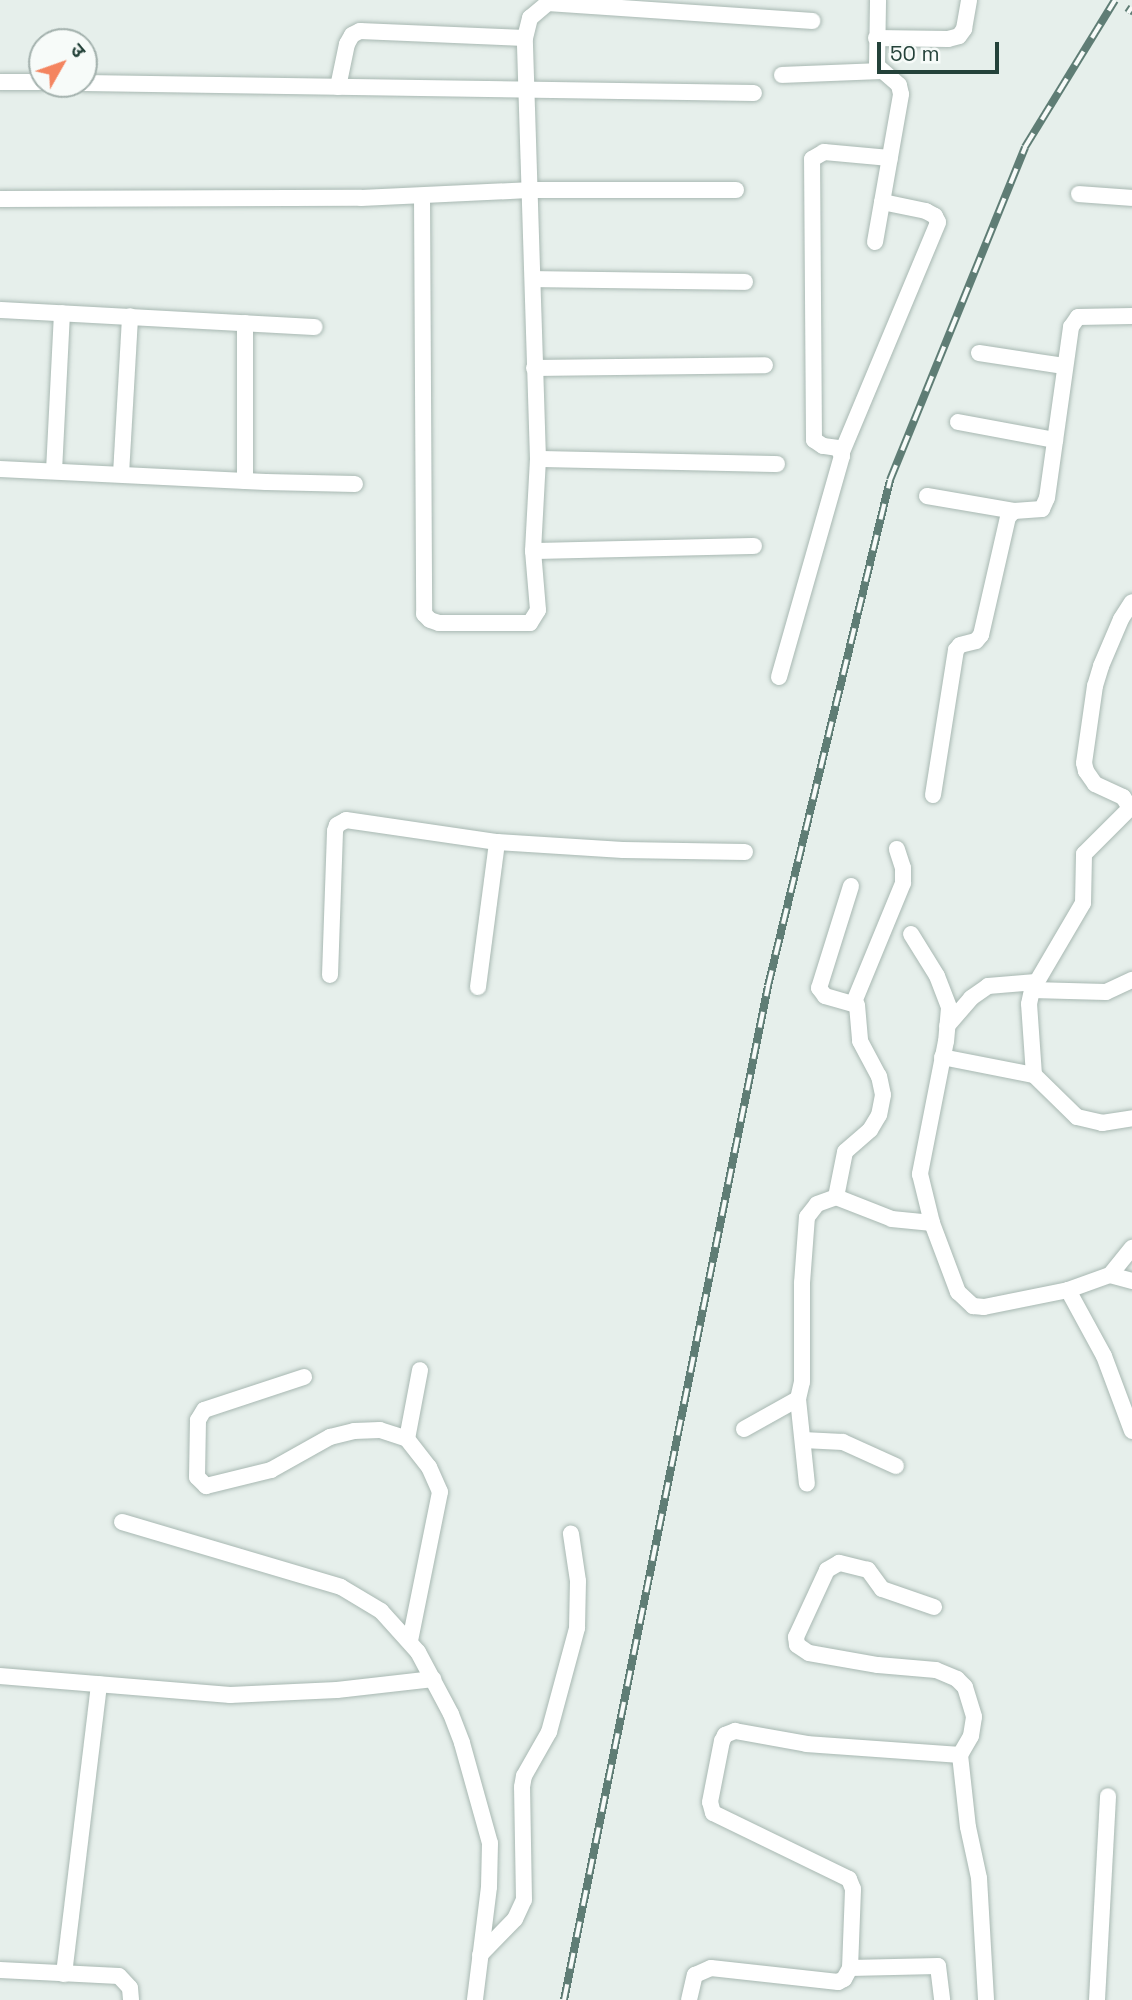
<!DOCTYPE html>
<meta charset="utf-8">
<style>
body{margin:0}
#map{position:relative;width:1132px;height:2000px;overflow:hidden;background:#e6efeb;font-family:"Space Grotesk","Noto Sans Devanagari",sans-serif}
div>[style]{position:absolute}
.roads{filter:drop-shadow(0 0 2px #a8b8b2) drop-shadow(0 0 2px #a8b8b2)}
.minor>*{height:16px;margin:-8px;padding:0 8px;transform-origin:8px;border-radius:8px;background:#fff}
.rail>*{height:8px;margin-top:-4px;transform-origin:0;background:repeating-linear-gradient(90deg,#f7fbf9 0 16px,#5f7d75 0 32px);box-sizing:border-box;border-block:2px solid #5f7d75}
span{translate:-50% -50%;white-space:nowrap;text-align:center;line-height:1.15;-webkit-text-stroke:5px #f7fbf9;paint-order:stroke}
.north{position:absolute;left:28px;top:28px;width:70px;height:70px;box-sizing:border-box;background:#f7fbf9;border:2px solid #a3b1ad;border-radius:50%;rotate:50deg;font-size:19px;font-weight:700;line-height:28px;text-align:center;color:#24423a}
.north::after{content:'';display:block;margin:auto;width:24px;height:32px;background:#f4845f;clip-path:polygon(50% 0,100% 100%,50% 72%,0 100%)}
.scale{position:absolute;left:877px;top:42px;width:122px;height:32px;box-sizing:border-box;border:4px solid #24423a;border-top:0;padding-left:9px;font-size:21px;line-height:24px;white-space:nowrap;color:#24423a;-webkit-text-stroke:5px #f7fbf9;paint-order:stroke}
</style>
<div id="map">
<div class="roads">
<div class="minor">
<i style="left:876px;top:38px;width:72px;rotate:0.8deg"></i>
<i style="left:948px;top:39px;width:11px;rotate:-15deg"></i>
<i style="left:959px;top:36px;width:9px;rotate:-54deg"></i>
<i style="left:964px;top:29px;width:29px;rotate:-80deg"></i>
<i style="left:782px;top:75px;width:98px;rotate:-2.3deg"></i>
<i style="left:0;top:82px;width:42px"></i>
<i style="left:84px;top:83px;width:670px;rotate:0.86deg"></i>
<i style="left:338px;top:87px;width:44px;rotate:-78.2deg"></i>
<i style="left:347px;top:44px;width:10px;rotate:-61deg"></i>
<i style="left:352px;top:35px;width:9px;rotate:-27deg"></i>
<i style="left:360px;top:31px;width:165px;rotate:2.4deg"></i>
<i style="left:525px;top:38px;width:21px;rotate:-76deg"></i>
<i style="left:530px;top:18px;width:23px;rotate:-40deg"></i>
<i style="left:548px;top:3px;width:265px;rotate:3.9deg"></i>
<i style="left:1079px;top:194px;width:53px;rotate:4.3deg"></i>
<i style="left:422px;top:196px;width:418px;rotate:89.7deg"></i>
<i style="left:424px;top:614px;width:8px;rotate:45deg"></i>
<i style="left:430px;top:620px;width:9px;rotate:18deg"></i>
<i style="left:439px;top:623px;width:91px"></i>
<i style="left:530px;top:623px;width:15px;rotate:-58deg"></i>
<i style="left:538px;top:610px;width:59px;rotate:-94.8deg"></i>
<i style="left:533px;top:551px;width:92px;rotate:-86.9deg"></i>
<i style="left:538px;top:459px;width:421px;rotate:-91.8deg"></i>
<i style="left:0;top:199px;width:361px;rotate:-0.2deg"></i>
<i style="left:361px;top:198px;width:167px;rotate:-2.7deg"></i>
<i style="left:528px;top:190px;width:208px"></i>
<i style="left:875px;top:242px;width:150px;rotate:-80deg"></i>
<i style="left:901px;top:94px;width:9px;rotate:-103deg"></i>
<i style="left:899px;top:85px;width:29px;rotate:-139deg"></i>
<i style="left:877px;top:66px;width:66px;rotate:-89.1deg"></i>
<i style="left:535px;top:279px;width:210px;rotate:0.8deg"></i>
<i style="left:0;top:310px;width:315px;rotate:3.1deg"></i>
<i style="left:979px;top:353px;width:86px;rotate:8.7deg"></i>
<i style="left:534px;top:368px;width:231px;rotate:-0.7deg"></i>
<i style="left:958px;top:422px;width:99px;rotate:10.5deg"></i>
<i style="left:842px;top:452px;width:249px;rotate:-67.3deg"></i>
<i style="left:938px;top:222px;width:7px;rotate:-117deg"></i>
<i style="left:935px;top:216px;width:10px;rotate:-151deg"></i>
<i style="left:926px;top:211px;width:45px;rotate:-168.4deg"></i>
<i style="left:538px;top:459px;width:239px;rotate:1.2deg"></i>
<i style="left:0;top:469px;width:266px;rotate:2.8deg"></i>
<i style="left:266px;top:482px;width:89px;rotate:1.3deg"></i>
<i style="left:54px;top:471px;width:158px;rotate:-87.1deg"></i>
<i style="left:121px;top:474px;width:158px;rotate:-86.7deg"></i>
<i style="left:245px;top:481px;width:158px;rotate:-90deg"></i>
<i style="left:927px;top:496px;width:88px;rotate:9.8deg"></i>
<i style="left:533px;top:551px;width:221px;rotate:-1.3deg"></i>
<i style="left:779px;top:677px;width:230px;rotate:-74.1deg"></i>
<i style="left:842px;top:456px;width:9px;rotate:-117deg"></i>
<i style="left:838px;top:448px;width:15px;rotate:-172deg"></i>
<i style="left:823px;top:446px;width:11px;rotate:-146deg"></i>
<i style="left:814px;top:440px;width:281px;rotate:-90.4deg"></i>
<i style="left:812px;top:159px;width:14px;rotate:-30deg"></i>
<i style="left:824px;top:152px;width:66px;rotate:5.2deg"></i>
<i style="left:933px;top:795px;width:147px;rotate:-81deg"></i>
<i style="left:956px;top:650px;width:6px;rotate:-51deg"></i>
<i style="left:960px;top:645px;width:16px;rotate:-14deg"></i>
<i style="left:976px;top:641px;width:8px;rotate:-50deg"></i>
<i style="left:981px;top:635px;width:121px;rotate:-77.1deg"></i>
<i style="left:1008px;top:517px;width:8px;rotate:-45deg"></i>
<i style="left:1014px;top:511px;width:28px;rotate:-4deg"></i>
<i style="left:1042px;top:509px;width:12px;rotate:-66deg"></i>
<i style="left:1047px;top:498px;width:173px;rotate:-82deg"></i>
<i style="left:1071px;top:327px;width:12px;rotate:-55deg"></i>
<i style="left:1078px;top:317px;width:54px;rotate:-1.1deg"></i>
<i style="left:851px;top:886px;width:107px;rotate:107.4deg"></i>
<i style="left:819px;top:988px;width:10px;rotate:53deg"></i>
<i style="left:825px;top:996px;width:33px;rotate:16deg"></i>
<i style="left:857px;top:1005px;width:36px;rotate:85deg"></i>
<i style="left:860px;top:1041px;width:40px;rotate:62deg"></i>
<i style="left:879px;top:1076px;width:19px;rotate:78deg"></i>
<i style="left:883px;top:1095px;width:20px;rotate:101deg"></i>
<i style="left:879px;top:1115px;width:17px;rotate:121deg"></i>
<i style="left:870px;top:1130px;width:33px;rotate:139deg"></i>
<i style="left:845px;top:1152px;width:46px;rotate:101.3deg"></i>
<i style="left:836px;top:1197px;width:60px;rotate:21.4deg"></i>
<i style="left:892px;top:1219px;width:40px;rotate:5.7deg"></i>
<i style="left:911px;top:934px;width:49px;rotate:58.2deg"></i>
<i style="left:937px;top:976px;width:34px;rotate:69deg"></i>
<i style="left:949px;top:1008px;width:33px;rotate:95deg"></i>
<i style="left:946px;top:1041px;width:136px;rotate:101.1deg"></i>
<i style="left:920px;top:1174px;width:50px;rotate:76.2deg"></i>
<i style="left:932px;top:1223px;width:74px;rotate:69.4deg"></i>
<i style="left:958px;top:1292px;width:21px;rotate:43deg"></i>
<i style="left:973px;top:1306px;width:11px;rotate:5deg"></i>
<i style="left:984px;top:1307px;width:86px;rotate:-11.4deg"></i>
<i style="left:1068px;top:1290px;width:75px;rotate:61.4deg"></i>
<i style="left:1104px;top:1356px;width:80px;rotate:69.5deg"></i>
<i style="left:330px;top:975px;width:144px;rotate:-88deg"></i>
<i style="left:335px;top:831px;width:6px;rotate:-72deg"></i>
<i style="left:337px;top:825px;width:10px;rotate:-29deg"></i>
<i style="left:346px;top:820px;width:153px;rotate:8.3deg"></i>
<i style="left:497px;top:842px;width:126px;rotate:3.6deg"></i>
<i style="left:623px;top:850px;width:122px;rotate:0.9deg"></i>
<i style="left:478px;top:987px;width:146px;rotate:-82.5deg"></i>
<i style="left:1032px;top:990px;width:74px;rotate:1.5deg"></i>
<i style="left:1106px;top:992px;width:29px;rotate:-25deg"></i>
<i style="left:854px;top:1002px;width:129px;rotate:-67.6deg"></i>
<i style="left:903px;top:883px;width:15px;rotate:-90deg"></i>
<i style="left:903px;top:868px;width:20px;rotate:-108deg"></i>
<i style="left:947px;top:1026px;width:37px;rotate:-49deg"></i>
<i style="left:971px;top:998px;width:21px;rotate:-35deg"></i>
<i style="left:988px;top:986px;width:48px;rotate:-4.8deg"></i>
<i style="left:942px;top:1057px;width:94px;rotate:11.1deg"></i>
<i style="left:1034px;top:1075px;width:71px;rotate:-94deg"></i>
<i style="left:1029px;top:1004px;width:14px;rotate:-78deg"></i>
<i style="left:1032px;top:990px;width:101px;rotate:-59.6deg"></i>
<i style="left:1083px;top:903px;width:49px;rotate:-88.8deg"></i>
<i style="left:1084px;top:854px;width:65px;rotate:-45deg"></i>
<i style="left:1130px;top:808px;width:13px;rotate:-122deg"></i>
<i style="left:1123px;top:797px;width:31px;rotate:-155deg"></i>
<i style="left:1095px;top:784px;width:16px;rotate:-125deg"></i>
<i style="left:1086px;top:771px;width:8px;rotate:-104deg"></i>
<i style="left:1084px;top:763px;width:78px;rotate:-81.9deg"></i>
<i style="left:1095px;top:686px;width:21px;rotate:-73deg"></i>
<i style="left:1101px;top:666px;width:51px;rotate:-66.9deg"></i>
<i style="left:1121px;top:619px;width:20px;rotate:-57deg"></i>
<i style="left:1034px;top:1075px;width:60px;rotate:44.3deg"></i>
<i style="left:1077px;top:1117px;width:26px;rotate:13deg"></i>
<i style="left:1102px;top:1123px;width:30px;rotate:-9deg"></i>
<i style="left:1110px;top:1275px;width:23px;rotate:15deg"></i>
<i style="left:1068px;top:1290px;width:45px;rotate:-19.7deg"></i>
<i style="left:1110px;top:1275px;width:35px;rotate:-51deg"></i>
<i style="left:304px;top:1377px;width:105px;rotate:161.7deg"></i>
<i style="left:204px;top:1410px;width:12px;rotate:121deg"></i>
<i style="left:198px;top:1420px;width:57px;rotate:91deg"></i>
<i style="left:197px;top:1477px;width:13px;rotate:45deg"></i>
<i style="left:206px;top:1486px;width:67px;rotate:-13.8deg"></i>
<i style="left:271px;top:1470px;width:68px;rotate:-29.2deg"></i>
<i style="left:330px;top:1437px;width:25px;rotate:-14deg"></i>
<i style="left:354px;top:1431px;width:26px;rotate:-2deg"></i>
<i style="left:380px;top:1430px;width:28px;rotate:18deg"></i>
<i style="left:407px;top:1439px;width:36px;rotate:52deg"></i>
<i style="left:429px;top:1467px;width:27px;rotate:66deg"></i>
<i style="left:440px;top:1492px;width:152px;rotate:101.4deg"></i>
<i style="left:798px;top:1399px;width:85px;rotate:84deg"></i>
<i style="left:744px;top:1429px;width:62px;rotate:-29.1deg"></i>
<i style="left:798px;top:1399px;width:17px;rotate:-77deg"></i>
<i style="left:802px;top:1382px;width:99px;rotate:-90deg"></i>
<i style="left:802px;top:1283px;width:66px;rotate:-85.7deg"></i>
<i style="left:807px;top:1217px;width:16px;rotate:-52deg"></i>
<i style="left:817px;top:1204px;width:20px;rotate:-20deg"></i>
<i style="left:407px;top:1439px;width:70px;rotate:-79.3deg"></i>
<i style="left:803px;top:1440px;width:40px;rotate:2.9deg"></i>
<i style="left:843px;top:1442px;width:58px;rotate:24.4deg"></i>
<i style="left:122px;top:1522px;width:228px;rotate:16.5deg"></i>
<i style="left:341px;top:1587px;width:47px;rotate:31deg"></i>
<i style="left:381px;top:1611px;width:55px;rotate:47.9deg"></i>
<i style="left:418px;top:1652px;width:70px;rotate:62deg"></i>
<i style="left:451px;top:1714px;width:31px;rotate:69deg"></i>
<i style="left:462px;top:1743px;width:104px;rotate:74.4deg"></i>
<i style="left:490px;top:1843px;width:44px;rotate:91.3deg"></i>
<i style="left:489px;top:1887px;width:114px;rotate:97.1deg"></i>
<i style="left:934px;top:1607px;width:55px;rotate:-160.9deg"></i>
<i style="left:882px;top:1589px;width:24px;rotate:-126deg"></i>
<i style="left:868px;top:1570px;width:30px;rotate:-166deg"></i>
<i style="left:839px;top:1563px;width:14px;rotate:150deg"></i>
<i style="left:827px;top:1570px;width:74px;rotate:114.8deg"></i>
<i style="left:796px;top:1637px;width:8px;rotate:83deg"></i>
<i style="left:797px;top:1645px;width:14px;rotate:34deg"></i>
<i style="left:809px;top:1653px;width:70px;rotate:9.9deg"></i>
<i style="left:878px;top:1665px;width:58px;rotate:4.9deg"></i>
<i style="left:936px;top:1670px;width:23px;rotate:23deg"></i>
<i style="left:957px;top:1679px;width:11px;rotate:45deg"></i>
<i style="left:965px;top:1687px;width:31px;rotate:73deg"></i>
<i style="left:974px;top:1717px;width:19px;rotate:99deg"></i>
<i style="left:971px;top:1736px;width:22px;rotate:120deg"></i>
<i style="left:0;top:1676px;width:231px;rotate:4.7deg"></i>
<i style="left:230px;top:1695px;width:107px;rotate:-2.7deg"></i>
<i style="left:337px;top:1690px;width:97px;rotate:-6.5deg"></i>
<i style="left:480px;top:1955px;width:50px;rotate:-45.8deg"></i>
<i style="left:515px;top:1919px;width:21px;rotate:-65deg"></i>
<i style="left:524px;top:1900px;width:113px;rotate:-91deg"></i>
<i style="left:522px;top:1787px;width:11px;rotate:-80deg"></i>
<i style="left:524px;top:1776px;width:51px;rotate:-60.4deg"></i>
<i style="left:549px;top:1732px;width:108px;rotate:-74.9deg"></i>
<i style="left:577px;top:1628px;width:47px;rotate:-88.8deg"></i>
<i style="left:578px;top:1581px;width:48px;rotate:-98.5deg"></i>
<i style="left:850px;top:1968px;width:88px;rotate:-1.3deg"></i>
<i style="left:938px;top:1966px;width:34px;rotate:83deg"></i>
<i style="left:0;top:1970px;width:119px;rotate:2.9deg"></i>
<i style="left:119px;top:1976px;width:16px;rotate:47deg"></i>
<i style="left:130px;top:1988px;width:12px;rotate:85deg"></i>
<i style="left:64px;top:1974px;width:292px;rotate:-83.1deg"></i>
<i style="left:689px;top:2000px;width:26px;rotate:-77deg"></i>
<i style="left:695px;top:1975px;width:17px;rotate:-24deg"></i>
<i style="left:711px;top:1968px;width:128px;rotate:6.3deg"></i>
<i style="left:838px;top:1982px;width:7px;rotate:-27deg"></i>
<i style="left:844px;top:1979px;width:13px;rotate:-61deg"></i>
<i style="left:850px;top:1968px;width:79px;rotate:-87.8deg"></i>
<i style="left:853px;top:1889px;width:11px;rotate:-112deg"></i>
<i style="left:849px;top:1879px;width:151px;rotate:-154.1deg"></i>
<i style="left:713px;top:1813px;width:11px;rotate:-105deg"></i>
<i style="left:710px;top:1802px;width:62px;rotate:-78.9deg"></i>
<i style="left:722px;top:1741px;width:7px;rotate:-63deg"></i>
<i style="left:725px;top:1735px;width:11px;rotate:-22deg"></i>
<i style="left:735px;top:1731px;width:73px;rotate:10.2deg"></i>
<i style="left:807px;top:1744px;width:153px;rotate:4.1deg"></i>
<i style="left:960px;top:1755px;width:72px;rotate:83.7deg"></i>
<i style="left:968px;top:1827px;width:52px;rotate:77.8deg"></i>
<i style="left:979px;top:1878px;width:122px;rotate:86.7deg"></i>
<i style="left:1097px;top:2000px;width:204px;rotate:-86.9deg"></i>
</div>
</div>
<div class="rail">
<i style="left:1128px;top:13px;width:7px;rotate:-56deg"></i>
<i style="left:564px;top:2000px;width:1034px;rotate:-78.62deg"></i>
<i style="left:768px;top:986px;width:520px;rotate:-76.44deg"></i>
<i style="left:890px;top:480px;width:359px;rotate:-67.9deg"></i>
<i style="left:1025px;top:147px;width:172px;rotate:-58.5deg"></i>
</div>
<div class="north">उ</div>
<div class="scale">50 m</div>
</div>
